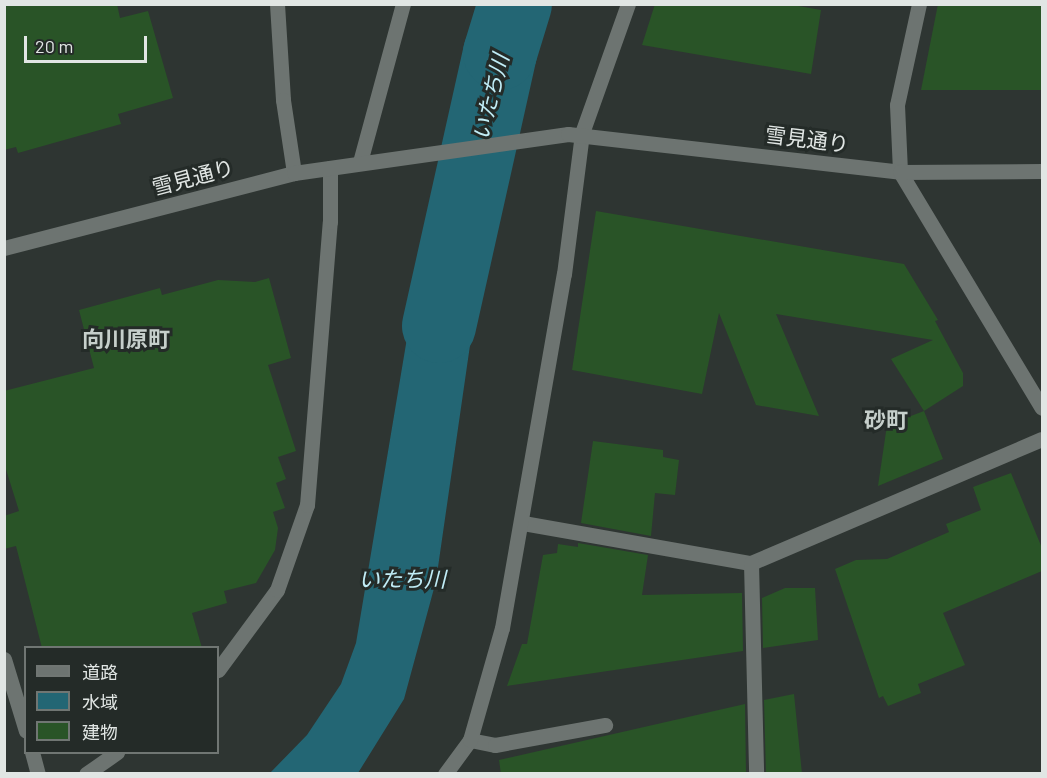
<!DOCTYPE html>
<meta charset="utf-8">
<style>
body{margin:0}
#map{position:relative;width:1047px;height:778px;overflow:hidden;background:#2e3532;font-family:Barlow,"Noto Sans JP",sans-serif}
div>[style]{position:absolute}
.water>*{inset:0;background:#236674}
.river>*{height:74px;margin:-37px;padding:0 37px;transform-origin:37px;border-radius:37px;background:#236674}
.building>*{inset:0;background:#295427}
.lane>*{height:15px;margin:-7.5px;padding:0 7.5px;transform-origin:7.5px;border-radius:7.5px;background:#6d7471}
.street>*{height:15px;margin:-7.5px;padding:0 7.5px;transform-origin:7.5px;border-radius:7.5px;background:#6d7471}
.secondary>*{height:15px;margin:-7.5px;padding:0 7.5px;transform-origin:7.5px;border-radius:7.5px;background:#6d7471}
span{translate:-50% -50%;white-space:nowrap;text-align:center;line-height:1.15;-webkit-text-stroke:6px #242b28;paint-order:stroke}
.street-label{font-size:21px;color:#e1e6e4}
.water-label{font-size:22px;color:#c1edf7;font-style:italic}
.neighbourhood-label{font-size:22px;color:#c6cfcb;font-weight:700}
.frame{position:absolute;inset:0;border:6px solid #e1e6e4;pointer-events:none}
.legend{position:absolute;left:24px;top:646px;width:195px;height:108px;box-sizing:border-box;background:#242b28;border:2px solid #707673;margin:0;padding:8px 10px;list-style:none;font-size:18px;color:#e1e6e4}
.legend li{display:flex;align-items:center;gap:12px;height:30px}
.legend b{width:30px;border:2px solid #707673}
.scale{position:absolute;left:24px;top:36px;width:123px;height:27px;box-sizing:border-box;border:3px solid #e1e6e4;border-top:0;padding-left:8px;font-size:18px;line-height:21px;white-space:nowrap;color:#e1e6e4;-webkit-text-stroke:4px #242b28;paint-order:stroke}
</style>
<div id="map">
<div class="water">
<i style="clip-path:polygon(482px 5px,548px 5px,537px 47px,469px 56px)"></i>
<i style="clip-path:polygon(494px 224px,480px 276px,436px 581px,404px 699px,358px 773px,270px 773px,307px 735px,341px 684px,356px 643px,407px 338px,414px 274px,425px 232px)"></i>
</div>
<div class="river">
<i style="left:439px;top:326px;width:280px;rotate:-77.4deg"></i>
<i style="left:500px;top:53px;width:51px;rotate:-73deg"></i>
</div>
<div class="building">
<i style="clip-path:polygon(4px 4px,117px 4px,120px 18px,148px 11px,173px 98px,118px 114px,121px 124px,18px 153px,16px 147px,4px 150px)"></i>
<i style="clip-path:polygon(655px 4px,787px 4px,821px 10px,811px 74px,642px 45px)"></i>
<i style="clip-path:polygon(938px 4px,1042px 4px,1042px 90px,921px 90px)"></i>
<i style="clip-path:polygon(596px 211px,904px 264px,938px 320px,935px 321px,963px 373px,963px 386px,924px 411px,891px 359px,933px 340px,776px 314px,819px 416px,756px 405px,719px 313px,702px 394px,572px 370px)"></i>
<i style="clip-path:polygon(269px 278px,291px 358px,268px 365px,296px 451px,278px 457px,286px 479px,276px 483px,285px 508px,273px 512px,278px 528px,275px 550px,256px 583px,224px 591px,227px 603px,192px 613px,202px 648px,42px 648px,16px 546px,4px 549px,4px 516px,19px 511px,4px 463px,4px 391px,94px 368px,79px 310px,160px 288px,162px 295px,218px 280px,255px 282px)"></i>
<i style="clip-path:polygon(924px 411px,943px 459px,878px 486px,887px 425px)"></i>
<i style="clip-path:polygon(593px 441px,663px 450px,663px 457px,679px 460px,675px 495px,655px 493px,651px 536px,581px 523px)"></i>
<i style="clip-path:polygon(1011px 473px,1042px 548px,1042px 571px,943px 613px,965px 665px,918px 684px,921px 693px,888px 706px,883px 696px,879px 698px,835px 569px,856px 560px,887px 559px,949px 532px,946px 524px,981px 510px,973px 487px)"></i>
<i style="clip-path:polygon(578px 543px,648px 555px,642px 595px,742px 593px,743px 651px,507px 686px,522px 644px,527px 644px,543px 555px,557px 553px,558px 544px,578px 547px)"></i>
<i style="clip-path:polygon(785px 588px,815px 588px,818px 640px,763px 648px,762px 598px)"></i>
<i style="clip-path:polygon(794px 694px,802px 774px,766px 774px,764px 700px)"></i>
<i style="clip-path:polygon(745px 704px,746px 774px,501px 774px,499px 760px)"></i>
</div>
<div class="lane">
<i style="left:523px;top:523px;width:231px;rotate:10deg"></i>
<i style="left:751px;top:563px;width:316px;rotate:-23.1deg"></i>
<i style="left:751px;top:563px;width:211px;rotate:88.6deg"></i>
<i style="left:470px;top:740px;width:25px;rotate:11deg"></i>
<i style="left:495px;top:745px;width:112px;rotate:-10.3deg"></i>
</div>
<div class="street">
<i style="left:277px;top:4px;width:96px;rotate:86.4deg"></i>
<i style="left:283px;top:100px;width:74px;rotate:81.4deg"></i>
<i style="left:919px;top:4px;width:103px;rotate:102.3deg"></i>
<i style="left:897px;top:105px;width:67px;rotate:87.4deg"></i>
<i style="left:900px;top:172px;width:275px;rotate:59deg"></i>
<i style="left:360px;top:162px;width:164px;rotate:-74.8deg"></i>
<i style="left:4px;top:659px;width:75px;rotate:73deg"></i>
<i style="left:218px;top:670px;width:99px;rotate:-53.6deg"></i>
<i style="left:277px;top:590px;width:90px;rotate:-70.6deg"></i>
<i style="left:307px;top:505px;width:284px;rotate:-85.4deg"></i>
<i style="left:330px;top:222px;width:54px;rotate:-90deg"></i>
<i style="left:32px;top:752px;width:23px;rotate:75deg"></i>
<i style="left:86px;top:774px;width:38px;rotate:-35deg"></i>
<i style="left:445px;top:774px;width:42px;rotate:-53.7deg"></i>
<i style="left:470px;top:740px;width:116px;rotate:-74.1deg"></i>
<i style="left:502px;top:628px;width:359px;rotate:-80.1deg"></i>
<i style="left:564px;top:274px;width:142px;rotate:-82.7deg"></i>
<i style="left:582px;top:133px;width:137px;rotate:-70.4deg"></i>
</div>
<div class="secondary">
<i style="left:4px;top:248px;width:300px;rotate:-14.5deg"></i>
<i style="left:294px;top:173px;width:277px;rotate:-8.1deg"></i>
<i style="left:568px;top:134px;width:334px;rotate:6.5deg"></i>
<i style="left:900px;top:172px;width:142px;rotate:-0.4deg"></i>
</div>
<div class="street-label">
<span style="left:807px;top:139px;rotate:7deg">雪見通り</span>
<span style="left:193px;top:177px;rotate:-15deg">雪見通り</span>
</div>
<div class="water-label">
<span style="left:490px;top:97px;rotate:-76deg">いたち川</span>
<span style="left:402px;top:579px">いたち川</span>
</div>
<div class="neighbourhood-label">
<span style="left:126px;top:339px">向川原町</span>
<span style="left:886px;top:420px">砂町</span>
</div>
<div class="frame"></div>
<ul class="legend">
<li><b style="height:8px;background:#6d7471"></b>道路</li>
<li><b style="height:16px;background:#236674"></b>水域</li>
<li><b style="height:16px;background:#295427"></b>建物</li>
</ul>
<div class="scale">20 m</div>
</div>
